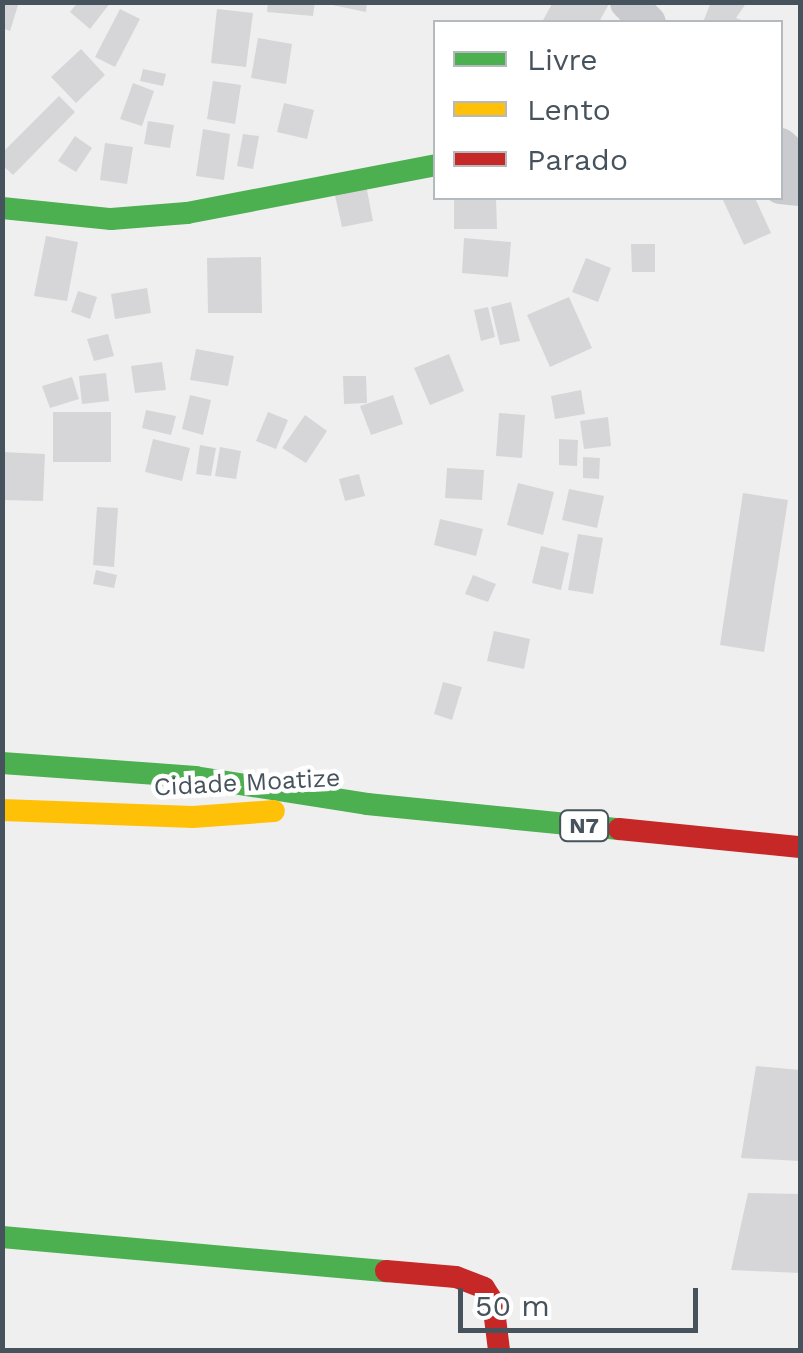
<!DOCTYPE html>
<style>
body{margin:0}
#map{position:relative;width:803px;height:1353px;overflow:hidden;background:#f0efef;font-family:"Work Sans",sans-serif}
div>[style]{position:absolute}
.building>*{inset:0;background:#d6d6d8}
.street>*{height:35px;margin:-17.5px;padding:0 17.5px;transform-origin:17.5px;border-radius:17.5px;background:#c9cbce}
.fast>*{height:22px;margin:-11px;padding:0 11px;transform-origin:11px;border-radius:11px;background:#4caf50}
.slow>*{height:22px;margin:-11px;padding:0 11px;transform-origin:11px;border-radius:11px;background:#ffc107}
.jam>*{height:22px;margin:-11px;padding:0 11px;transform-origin:11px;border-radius:11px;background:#c62828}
span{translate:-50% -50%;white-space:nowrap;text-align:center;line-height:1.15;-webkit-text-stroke:9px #fff;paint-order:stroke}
.shield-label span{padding:2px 8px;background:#fff;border:2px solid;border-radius:8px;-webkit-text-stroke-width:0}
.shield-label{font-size:22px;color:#46525c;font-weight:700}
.street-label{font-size:25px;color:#46525c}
.frame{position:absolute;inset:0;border:5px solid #46525c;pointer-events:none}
.legend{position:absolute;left:433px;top:20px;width:350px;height:180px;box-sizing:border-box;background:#fff;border:2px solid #b5babe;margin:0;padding:12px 18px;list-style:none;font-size:30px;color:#46525c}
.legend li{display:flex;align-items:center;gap:20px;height:50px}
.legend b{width:50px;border:2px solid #b5babe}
.scale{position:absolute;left:458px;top:1288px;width:240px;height:45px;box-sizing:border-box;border:5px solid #46525c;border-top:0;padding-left:12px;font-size:30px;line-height:35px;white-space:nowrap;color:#46525c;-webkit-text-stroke:8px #fff;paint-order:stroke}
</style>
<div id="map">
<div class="building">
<i style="clip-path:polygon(2px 2px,19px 2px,10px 31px,2px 28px)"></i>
<i style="clip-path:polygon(78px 2px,111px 2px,90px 29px,70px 12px)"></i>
<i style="clip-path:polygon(268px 2px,315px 2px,313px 16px,267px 12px)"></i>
<i style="clip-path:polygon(318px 2px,367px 2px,366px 12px)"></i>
<i style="clip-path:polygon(553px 2px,610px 2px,599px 22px,542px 22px)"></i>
<i style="clip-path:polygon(711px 2px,747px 2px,736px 18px,747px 22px,703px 22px)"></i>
<i style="clip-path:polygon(120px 9px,140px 19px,115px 67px,95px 57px)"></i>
<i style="clip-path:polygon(217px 9px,253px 13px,246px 67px,211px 63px)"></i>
<i style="clip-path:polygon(258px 38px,292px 44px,286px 84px,251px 78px)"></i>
<i style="clip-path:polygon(81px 49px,105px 75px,76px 103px,51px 77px)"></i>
<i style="clip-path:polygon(143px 69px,166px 74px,163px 86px,140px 81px)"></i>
<i style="clip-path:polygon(213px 81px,241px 85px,235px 124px,207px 119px)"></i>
<i style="clip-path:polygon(133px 83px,154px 91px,142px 126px,120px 119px)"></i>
<i style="clip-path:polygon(59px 96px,75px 112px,13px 175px,2px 165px,2px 153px)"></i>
<i style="clip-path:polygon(284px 103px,314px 110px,307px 139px,277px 132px)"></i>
<i style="clip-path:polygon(148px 121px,174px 125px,170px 148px,144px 144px)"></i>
<i style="clip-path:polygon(203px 129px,230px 134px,224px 180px,196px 176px)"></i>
<i style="clip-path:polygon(243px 134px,259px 136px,253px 169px,237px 166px)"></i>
<i style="clip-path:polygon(75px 136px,92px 148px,76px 172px,58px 161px)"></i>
<i style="clip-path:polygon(105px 143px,133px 147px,127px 184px,100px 180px)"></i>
<i style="clip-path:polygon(366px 185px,373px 221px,342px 227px,334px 191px)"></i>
<i style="clip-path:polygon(454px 198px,496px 198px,497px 229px,454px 229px)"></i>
<i style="clip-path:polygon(722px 198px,755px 198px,771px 233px,744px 245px)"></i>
<i style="clip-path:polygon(46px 236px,78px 242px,67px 301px,34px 296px)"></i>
<i style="clip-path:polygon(464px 238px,511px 242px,508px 277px,462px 273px)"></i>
<i style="clip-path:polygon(631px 244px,655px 244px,655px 272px,632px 272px)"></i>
<i style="clip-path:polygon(261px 257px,262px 313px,208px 313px,207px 258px)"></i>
<i style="clip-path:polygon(586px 258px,611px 268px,598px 302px,572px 292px)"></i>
<i style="clip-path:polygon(147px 288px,151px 313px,115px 319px,111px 294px)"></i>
<i style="clip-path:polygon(78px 291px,97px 297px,90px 319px,71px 312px)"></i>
<i style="clip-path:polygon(569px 297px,592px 348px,550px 367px,527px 315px)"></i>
<i style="clip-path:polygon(511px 302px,520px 341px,500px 345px,491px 307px)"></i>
<i style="clip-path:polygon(488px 307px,495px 337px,481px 341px,474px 310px)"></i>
<i style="clip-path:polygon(108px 334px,114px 356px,94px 361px,87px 339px)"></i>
<i style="clip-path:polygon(196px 349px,234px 356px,228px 386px,190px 380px)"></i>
<i style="clip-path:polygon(449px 354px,464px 391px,430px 405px,414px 368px)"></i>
<i style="clip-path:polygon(162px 362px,166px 390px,135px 393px,131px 366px)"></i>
<i style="clip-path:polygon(106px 373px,109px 401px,82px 404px,79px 376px)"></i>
<i style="clip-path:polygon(343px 376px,366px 376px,367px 403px,344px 404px)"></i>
<i style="clip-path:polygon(72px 377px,79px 399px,50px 408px,42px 386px)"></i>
<i style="clip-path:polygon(581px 390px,585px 414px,555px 419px,551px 396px)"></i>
<i style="clip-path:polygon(190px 395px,211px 400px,203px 435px,182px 429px)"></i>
<i style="clip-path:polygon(393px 395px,403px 424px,371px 435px,360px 406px)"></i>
<i style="clip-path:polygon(146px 410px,176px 416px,171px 435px,142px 428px)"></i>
<i style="clip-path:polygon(53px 412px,111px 412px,111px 462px,53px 462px)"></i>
<i style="clip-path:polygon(268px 412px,288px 420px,276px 449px,256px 441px)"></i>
<i style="clip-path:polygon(499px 413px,525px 415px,522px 458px,496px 456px)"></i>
<i style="clip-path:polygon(305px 415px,327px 431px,306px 463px,282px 448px)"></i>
<i style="clip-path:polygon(608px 417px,611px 446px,584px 449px,580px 421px)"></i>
<i style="clip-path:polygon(153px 439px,190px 448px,182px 481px,145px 472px)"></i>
<i style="clip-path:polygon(559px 439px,578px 440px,577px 466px,559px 465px)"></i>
<i style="clip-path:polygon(200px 445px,216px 448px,211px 476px,196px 474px)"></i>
<i style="clip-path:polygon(220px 447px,241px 451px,236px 479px,215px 476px)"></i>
<i style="clip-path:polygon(2px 452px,45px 454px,43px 501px,2px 500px)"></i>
<i style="clip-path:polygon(583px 457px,600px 458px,599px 479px,583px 478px)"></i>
<i style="clip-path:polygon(447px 468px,484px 470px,482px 500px,445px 498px)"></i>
<i style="clip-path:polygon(359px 474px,365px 496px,345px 501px,339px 479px)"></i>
<i style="clip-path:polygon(518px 483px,554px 492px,543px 535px,507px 525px)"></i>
<i style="clip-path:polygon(569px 489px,604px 496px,597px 528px,562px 520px)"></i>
<i style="clip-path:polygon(743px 493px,788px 500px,764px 652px,720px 645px)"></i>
<i style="clip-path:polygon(97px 507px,118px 508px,114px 567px,93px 565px)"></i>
<i style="clip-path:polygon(440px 519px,483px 529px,476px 556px,434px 545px)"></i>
<i style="clip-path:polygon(578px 534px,603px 538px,593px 594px,568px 590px)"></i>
<i style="clip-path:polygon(541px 546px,569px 553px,561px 590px,532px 583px)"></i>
<i style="clip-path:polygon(96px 570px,117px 575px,114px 588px,93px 584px)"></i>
<i style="clip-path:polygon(473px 575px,496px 584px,488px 602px,465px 594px)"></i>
<i style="clip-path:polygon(494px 631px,530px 639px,524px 669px,487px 661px)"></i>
<i style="clip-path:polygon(443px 682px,462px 687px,452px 720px,434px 714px)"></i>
<i style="clip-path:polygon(756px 1066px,800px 1070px,800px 1161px,741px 1158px)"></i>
<i style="clip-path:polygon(748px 1193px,800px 1194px,800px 1273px,731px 1270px)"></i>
</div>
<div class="street">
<i style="left:627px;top:2px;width:29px;rotate:44deg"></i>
<i style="left:780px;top:145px;width:27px;rotate:42deg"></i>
<i style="left:780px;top:186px;width:20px;rotate:6deg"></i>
</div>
<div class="fast">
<i style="left:2px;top:208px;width:110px;rotate:5.8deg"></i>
<i style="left:111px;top:219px;width:76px;rotate:-4.5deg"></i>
<i style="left:187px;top:213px;width:254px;rotate:-10.9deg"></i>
<i style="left:2px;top:763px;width:194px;rotate:4.1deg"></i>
<i style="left:195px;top:777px;width:174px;rotate:8.9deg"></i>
<i style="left:367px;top:804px;width:253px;rotate:5.7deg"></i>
<i style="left:2px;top:1237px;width:386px;rotate:5.1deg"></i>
</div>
<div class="slow">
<i style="left:2px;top:810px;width:191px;rotate:2.1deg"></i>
<i style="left:193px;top:817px;width:81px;rotate:-4.2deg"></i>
</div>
<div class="jam">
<i style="left:619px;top:829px;width:182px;rotate:5.7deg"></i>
<i style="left:386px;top:1271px;width:70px;rotate:4.9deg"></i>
<i style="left:456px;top:1277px;width:30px;rotate:21deg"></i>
<i style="left:484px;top:1288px;width:17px;rotate:57deg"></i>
<i style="left:493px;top:1302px;width:48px;rotate:82.9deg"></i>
</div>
<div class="shield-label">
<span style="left:584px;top:826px">N7</span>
</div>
<div class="street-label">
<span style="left:247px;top:783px;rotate:-3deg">Cidade Moatize</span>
</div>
<div class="frame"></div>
<ul class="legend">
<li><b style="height:12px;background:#4caf50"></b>Livre</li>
<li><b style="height:12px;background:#ffc107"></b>Lento</li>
<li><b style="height:12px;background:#c62828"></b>Parado</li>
</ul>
<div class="scale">50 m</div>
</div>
